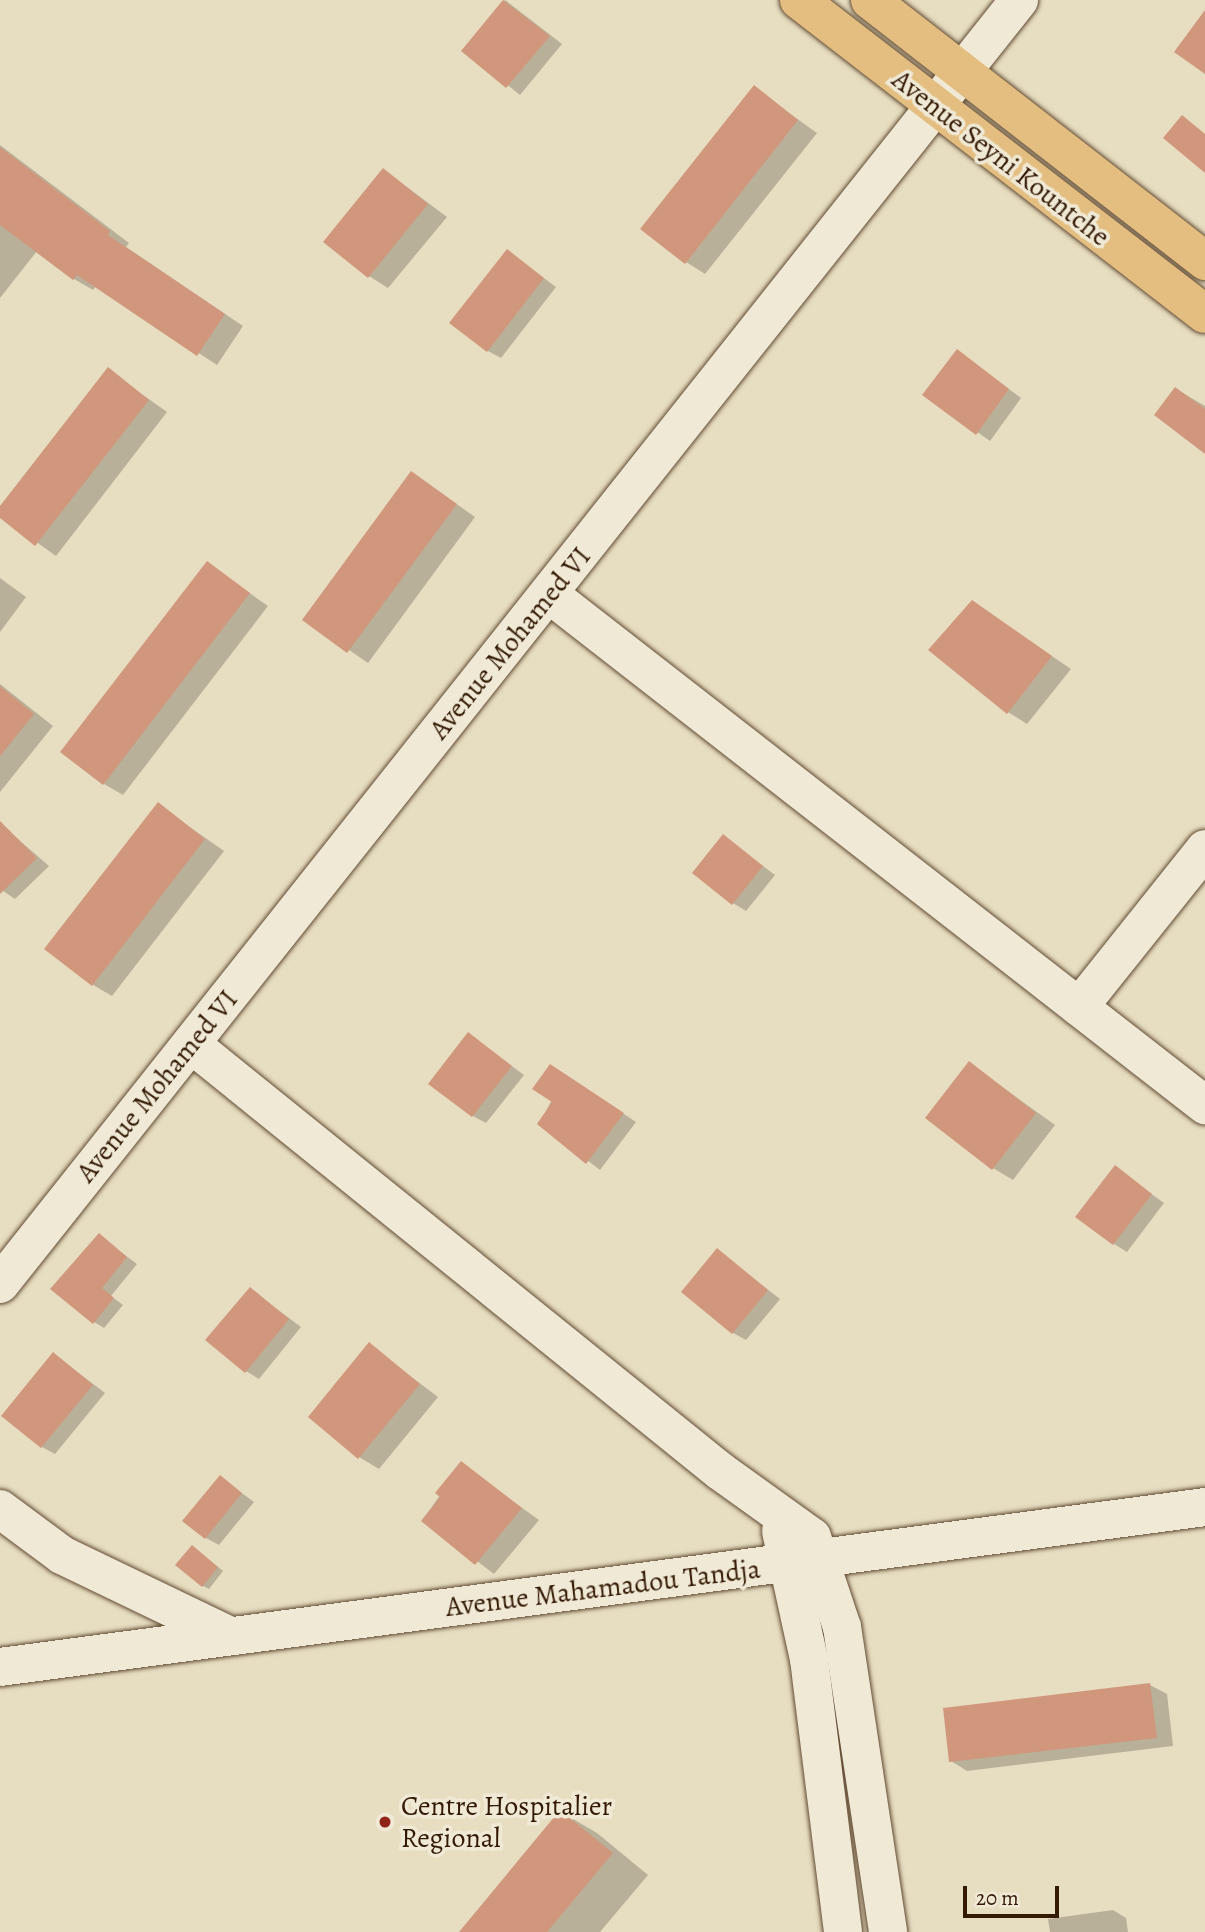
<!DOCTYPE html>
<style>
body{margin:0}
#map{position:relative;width:1205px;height:1932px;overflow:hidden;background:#e7ddc0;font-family:Alegreya,serif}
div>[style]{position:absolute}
.shadow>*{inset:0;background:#0003}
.building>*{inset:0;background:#d1977d}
.roads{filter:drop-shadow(0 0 2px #614b33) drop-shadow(0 0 2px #614b33)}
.minor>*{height:38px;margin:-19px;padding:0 19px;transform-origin:19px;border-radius:19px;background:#efe9d6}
.tertiary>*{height:38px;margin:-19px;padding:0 19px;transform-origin:19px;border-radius:19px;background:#efe9d6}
.secondary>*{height:38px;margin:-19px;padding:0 19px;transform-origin:19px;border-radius:19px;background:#efe9d6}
.trunk>*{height:38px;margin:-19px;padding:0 19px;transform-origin:19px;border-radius:19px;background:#e4be80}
.dots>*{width:19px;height:19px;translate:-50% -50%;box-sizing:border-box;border:4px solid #efe9d6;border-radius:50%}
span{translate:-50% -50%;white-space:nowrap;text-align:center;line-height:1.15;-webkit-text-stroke:7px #efe9d6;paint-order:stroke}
.street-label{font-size:28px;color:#341a04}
.poi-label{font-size:28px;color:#341a04}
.left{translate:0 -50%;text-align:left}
.scale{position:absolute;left:963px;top:1886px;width:96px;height:32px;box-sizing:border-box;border:4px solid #341a04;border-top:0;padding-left:9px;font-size:21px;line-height:24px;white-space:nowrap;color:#341a04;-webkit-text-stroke:5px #efe9d6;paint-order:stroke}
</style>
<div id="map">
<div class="shadow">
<i style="clip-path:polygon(505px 0,562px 44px,520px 95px,463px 50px)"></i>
<i style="clip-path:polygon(754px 88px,817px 133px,705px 274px,686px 262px)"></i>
<i style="clip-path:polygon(0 145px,129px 243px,126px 247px,243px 326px,217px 365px,96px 286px,93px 290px,74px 279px,37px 251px,0 298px)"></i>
<i style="clip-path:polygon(384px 170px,447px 217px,388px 288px,369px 276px)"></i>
<i style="clip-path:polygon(507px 251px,556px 287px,501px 358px,488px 351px)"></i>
<i style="clip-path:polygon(958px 351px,1021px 398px,990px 441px,925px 395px)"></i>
<i style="clip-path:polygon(108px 370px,167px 412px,56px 556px,0 516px,0 509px)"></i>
<i style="clip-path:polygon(1176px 389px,1205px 406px,1205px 451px)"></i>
<i style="clip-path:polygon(412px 473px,475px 517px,368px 663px,304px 619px)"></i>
<i style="clip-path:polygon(207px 563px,268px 606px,123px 795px,104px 784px)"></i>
<i style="clip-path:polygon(0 578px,26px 597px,0 632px)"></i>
<i style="clip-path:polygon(972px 602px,1071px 669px,1027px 724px,1008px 712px)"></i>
<i style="clip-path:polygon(0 684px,53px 726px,0 792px)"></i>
<i style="clip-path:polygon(158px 805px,224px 851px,112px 996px,93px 985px)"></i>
<i style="clip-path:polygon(4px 827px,49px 866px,15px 899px,0 889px,0 831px)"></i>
<i style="clip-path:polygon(723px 836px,775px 875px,746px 911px,733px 903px)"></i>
<i style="clip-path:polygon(468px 1034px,524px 1075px,486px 1123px,473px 1116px)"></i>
<i style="clip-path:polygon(969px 1063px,1055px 1125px,1013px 1180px,993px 1168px)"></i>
<i style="clip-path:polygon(564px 1074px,636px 1122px,600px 1170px,540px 1124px)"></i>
<i style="clip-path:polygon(1115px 1168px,1164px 1203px,1127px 1252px,1114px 1244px)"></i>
<i style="clip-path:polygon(99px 1236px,137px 1264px,111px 1296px,123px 1305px,104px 1328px,94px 1322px)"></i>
<i style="clip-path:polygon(717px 1250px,780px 1299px,746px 1340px,733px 1333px)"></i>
<i style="clip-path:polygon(250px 1289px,301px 1327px,259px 1379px,246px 1371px)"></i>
<i style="clip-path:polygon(369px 1345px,438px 1397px,379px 1469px,359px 1457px)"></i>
<i style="clip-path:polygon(54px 1354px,105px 1393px,55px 1454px,42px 1447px)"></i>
<i style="clip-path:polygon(461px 1464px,539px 1520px,494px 1574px,423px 1520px)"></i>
<i style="clip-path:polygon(220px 1477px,254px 1502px,219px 1545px,206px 1538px)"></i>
<i style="clip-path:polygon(198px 1551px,223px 1571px,209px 1589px,203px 1586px)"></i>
<i style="clip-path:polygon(1150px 1685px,1167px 1694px,1173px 1746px,967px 1771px,951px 1761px)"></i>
<i style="clip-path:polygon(561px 1812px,597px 1833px,648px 1875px,600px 1932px,461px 1932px)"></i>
<i style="clip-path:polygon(1113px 1910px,1126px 1918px,1128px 1932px,1050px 1932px,1048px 1919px)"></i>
</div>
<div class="building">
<i style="clip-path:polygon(503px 0,550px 36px,506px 88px,461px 51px)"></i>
<i style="clip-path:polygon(1205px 10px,1205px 74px,1174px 52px)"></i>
<i style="clip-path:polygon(754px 85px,798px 120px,685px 264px,640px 229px)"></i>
<i style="clip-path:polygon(1182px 115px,1205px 134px,1205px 173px,1163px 138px)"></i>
<i style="clip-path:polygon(0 147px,110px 231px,108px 235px,225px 314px,197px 356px,77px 275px,73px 280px,0 225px)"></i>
<i style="clip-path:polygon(383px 168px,428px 204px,368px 278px,323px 242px)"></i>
<i style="clip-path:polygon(507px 249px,544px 278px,487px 352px,449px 323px)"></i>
<i style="clip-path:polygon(957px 349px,1009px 389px,976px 435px,922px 395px)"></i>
<i style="clip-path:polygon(108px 367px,149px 400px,35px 546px,0 518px,0 506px)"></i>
<i style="clip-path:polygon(1175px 387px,1205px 409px,1205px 454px,1154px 415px)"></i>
<i style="clip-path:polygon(411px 471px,457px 504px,347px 653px,302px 620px)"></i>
<i style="clip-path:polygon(207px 561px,250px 593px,103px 785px,60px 752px)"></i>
<i style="clip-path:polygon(972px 600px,1052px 656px,1007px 714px,928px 650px)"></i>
<i style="clip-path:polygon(0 686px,34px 714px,0 756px)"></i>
<i style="clip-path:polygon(158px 802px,205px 839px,92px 986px,44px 949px)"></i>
<i style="clip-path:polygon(0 821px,37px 858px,0 894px)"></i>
<i style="clip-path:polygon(723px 834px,763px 866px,732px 905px,692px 873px)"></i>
<i style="clip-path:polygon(468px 1032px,512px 1066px,472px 1117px,428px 1084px)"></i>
<i style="clip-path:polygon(969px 1061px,1036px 1113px,992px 1170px,925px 1118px)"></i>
<i style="clip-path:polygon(550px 1064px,624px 1113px,586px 1164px,537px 1124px,552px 1102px,532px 1089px)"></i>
<i style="clip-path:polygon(1115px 1165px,1152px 1194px,1113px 1245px,1075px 1217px)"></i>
<i style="clip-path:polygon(99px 1233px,127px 1257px,102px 1288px,114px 1298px,93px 1324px,50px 1289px)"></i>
<i style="clip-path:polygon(717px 1248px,768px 1290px,732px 1334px,681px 1292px)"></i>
<i style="clip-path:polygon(250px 1287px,289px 1319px,245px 1373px,205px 1340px)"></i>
<i style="clip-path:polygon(369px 1342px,420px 1384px,358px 1459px,308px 1417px)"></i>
<i style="clip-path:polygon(53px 1352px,93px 1385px,41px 1448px,1px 1416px)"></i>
<i style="clip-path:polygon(461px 1461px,522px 1508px,475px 1565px,421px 1521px,440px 1497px,435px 1493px)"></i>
<i style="clip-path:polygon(220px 1475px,242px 1493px,205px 1539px,182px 1521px)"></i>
<i style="clip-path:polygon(192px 1545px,218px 1567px,202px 1587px,175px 1565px)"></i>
<i style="clip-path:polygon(1150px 1683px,1157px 1738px,949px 1762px,943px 1708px)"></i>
<i style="clip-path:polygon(560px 1810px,613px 1853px,547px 1932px,459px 1932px)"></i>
</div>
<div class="roads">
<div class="minor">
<i style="left:549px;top:594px;width:832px;rotate:37.92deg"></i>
<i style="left:1079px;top:1007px;width:202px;rotate:-51.4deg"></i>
<i style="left:191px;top:1044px;width:680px;rotate:38.91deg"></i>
<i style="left:720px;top:1471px;width:113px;rotate:35.7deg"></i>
<i style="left:812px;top:1537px;width:95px;rotate:71.6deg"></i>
<i style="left:842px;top:1627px;width:308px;rotate:81.4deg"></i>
<i style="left:0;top:1509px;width:77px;rotate:36.6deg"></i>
<i style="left:62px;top:1555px;width:184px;rotate:25.7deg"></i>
<i style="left:781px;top:1531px;width:131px;rotate:77.7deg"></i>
<i style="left:809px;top:1659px;width:275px;rotate:82.9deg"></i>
</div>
<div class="tertiary">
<i style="left:0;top:1284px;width:1639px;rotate:-51.56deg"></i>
</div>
<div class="secondary">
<i style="left:0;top:1667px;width:1216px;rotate:-7.56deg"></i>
</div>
<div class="trunk">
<i style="left:799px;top:0;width:513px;rotate:37.72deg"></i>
<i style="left:870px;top:0;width:425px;rotate:37.9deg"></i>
</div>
</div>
<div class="dots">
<i style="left:385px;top:1822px;background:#8f2418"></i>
</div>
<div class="street-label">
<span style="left:1001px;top:158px;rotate:38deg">Avenue Seyni Kountche</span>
<span style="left:510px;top:643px;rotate:-51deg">Avenue Mohamed VI</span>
<span style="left:157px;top:1086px;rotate:-51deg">Avenue Mohamed VI</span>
<span style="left:603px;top:1588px;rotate:-7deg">Avenue Mahamadou Tandja</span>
</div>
<div class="poi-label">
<span class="left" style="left:401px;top:1822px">Centre Hospitalier<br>Regional</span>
</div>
<div class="scale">20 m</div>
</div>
